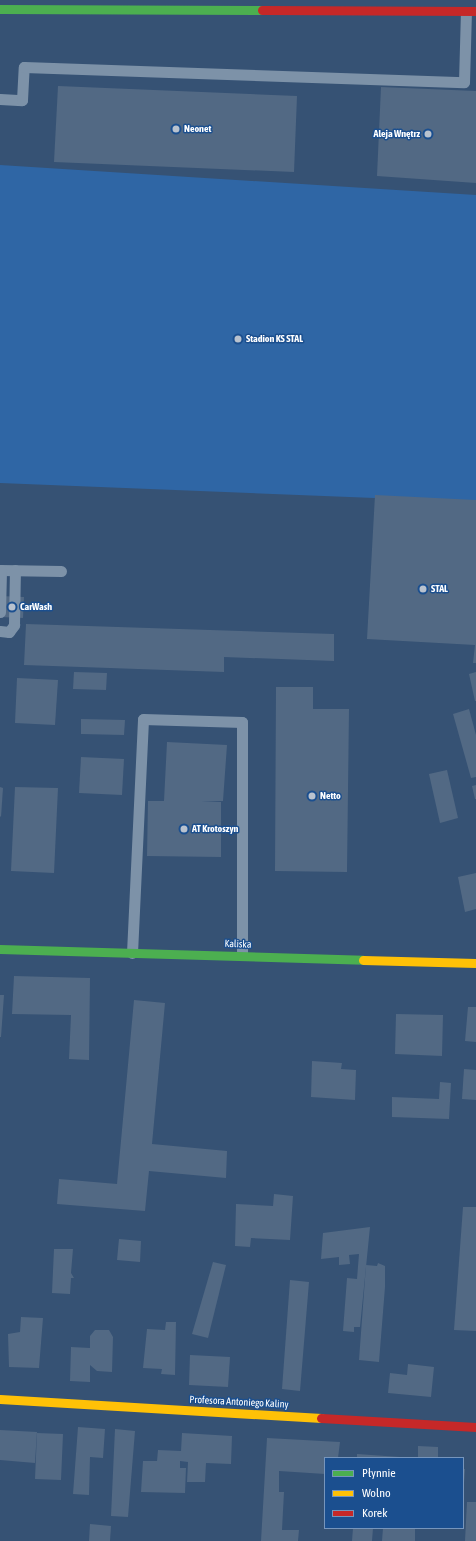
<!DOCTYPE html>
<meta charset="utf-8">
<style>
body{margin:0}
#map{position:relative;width:476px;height:1541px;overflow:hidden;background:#365274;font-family:"Asap Condensed",sans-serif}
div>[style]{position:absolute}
.green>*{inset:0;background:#2f66a5}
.building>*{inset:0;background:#526984}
.lane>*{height:11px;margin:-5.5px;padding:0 5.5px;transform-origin:5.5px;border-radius:5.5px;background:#7d92a8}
.fast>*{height:9px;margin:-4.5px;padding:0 4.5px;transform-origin:4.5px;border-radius:4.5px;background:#4caf50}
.slow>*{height:9px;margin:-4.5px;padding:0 4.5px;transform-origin:4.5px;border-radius:4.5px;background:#ffc107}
.jam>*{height:9px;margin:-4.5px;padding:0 4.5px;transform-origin:4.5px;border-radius:4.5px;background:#c62828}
.dots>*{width:11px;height:11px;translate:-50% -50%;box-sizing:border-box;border:2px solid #1b4f8f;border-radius:50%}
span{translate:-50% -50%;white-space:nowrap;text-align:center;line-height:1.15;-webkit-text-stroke:3px #1b4f8f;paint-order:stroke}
.poi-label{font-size:10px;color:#fff;font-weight:700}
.left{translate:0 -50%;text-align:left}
.right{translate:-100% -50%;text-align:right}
.street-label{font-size:10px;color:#fff}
.legend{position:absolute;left:324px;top:1457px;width:140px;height:72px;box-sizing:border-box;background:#1b4f8f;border:1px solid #7695bc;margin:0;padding:5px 7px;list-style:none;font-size:12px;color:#fff}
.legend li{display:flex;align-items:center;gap:8px;height:20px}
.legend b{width:20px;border:1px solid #7695bc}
</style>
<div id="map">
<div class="green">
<i style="clip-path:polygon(0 165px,476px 195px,476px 502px,0 483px)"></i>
</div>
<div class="building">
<i style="clip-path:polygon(58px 86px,297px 96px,294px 172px,54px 162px)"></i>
<i style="clip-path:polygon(381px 87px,476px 91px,476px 183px,377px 176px)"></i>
<i style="clip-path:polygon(375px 495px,476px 500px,476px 663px,473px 663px,475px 645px,367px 639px)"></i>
<i style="clip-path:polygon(0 596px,24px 597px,23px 618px,0 617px)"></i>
<i style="clip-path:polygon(26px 624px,334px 634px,334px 661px,224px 657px,224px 672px,24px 665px)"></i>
<i style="clip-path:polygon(74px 672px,107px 673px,106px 690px,73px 689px)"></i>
<i style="clip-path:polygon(476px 672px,476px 701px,475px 701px,469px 674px)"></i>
<i style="clip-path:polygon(17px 678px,58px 680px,55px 725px,15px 723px)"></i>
<i style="clip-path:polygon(276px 687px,313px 687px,313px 709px,349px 709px,347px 872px,275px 871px)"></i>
<i style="clip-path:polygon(469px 709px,476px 735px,476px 777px,471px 778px,453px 714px)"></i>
<i style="clip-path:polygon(81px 719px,125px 720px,124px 735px,81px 734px)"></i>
<i style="clip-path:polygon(167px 742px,227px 745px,223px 801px,201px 801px,221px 802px,221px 857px,147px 856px,148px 801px,164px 801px)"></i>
<i style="clip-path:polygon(81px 757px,124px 759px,122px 795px,79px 793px)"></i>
<i style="clip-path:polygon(447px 770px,458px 818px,440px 823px,429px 774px)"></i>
<i style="clip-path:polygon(476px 785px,476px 799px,475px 799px,472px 786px)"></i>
<i style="clip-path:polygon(0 787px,3px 788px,1px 817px,0 816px)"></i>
<i style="clip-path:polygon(15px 787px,58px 788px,54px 873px,11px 871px)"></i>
<i style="clip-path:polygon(476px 873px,476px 909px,465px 912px,458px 877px)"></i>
<i style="clip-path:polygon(14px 976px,90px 978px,89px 1060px,69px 1059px,71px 1015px,12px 1014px)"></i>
<i style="clip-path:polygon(0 995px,4px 995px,1px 1037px,0 1037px)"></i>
<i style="clip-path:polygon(134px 1000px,165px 1003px,152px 1144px,227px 1151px,226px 1178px,149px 1171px,145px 1211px,57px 1204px,59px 1179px,117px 1184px)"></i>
<i style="clip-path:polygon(468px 1007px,476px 1007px,476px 1042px,465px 1041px)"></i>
<i style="clip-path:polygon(396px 1014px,443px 1015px,442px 1056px,395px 1054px)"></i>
<i style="clip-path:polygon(312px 1061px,342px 1063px,341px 1069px,356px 1070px,355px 1100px,311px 1097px)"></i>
<i style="clip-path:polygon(464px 1069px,476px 1070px,476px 1100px,462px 1099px)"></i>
<i style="clip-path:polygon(440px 1082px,451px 1083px,449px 1119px,392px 1117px,392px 1097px,439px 1099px)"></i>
<i style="clip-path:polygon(274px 1194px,293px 1196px,290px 1240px,251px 1238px,250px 1247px,235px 1246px,236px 1204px,273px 1206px)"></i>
<i style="clip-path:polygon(463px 1207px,476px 1207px,476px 1331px,454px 1330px)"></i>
<i style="clip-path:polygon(370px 1227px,360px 1327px,354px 1327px,354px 1332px,343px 1331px,347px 1278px,357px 1279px,359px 1254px,349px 1255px,350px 1264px,339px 1265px,339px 1257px,321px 1259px,323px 1233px)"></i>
<i style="clip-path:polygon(119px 1239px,141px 1241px,140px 1262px,117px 1260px)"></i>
<i style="clip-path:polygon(54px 1249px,73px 1249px,71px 1273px,74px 1278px,71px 1278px,70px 1294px,52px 1293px)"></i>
<i style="clip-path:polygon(213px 1262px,226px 1265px,208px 1338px,192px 1334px)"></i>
<i style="clip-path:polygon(378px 1263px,385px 1266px,385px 1287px,379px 1362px,359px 1360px,366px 1265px,377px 1266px)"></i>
<i style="clip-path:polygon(290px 1280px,309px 1282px,300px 1391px,282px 1389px)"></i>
<i style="clip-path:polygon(21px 1317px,43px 1318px,39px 1368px,9px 1367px,8px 1334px,20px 1332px)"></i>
<i style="clip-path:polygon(166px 1322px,176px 1322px,175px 1375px,161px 1374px,162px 1369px,143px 1368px,147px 1329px,165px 1330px)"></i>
<i style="clip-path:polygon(95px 1330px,109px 1330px,113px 1337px,112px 1372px,97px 1371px,90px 1365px,90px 1382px,70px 1381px,71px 1347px,90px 1348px,90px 1336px)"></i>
<i style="clip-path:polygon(190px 1355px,230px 1357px,228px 1387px,189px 1385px)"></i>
<i style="clip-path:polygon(408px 1364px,434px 1367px,431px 1397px,388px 1393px,390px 1373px,407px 1375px)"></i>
<i style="clip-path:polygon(78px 1427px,105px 1429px,103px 1458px,90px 1457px,89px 1495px,73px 1494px)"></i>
<i style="clip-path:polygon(115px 1429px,135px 1431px,128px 1517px,111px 1516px)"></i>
<i style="clip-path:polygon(0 1430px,37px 1432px,35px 1463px,0 1460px)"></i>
<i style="clip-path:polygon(37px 1433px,63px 1434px,61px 1480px,35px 1479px)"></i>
<i style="clip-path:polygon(182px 1433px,232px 1436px,231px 1464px,206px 1463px,205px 1482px,187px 1482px,188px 1462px,180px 1461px,180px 1468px,186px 1468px,185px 1493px,141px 1492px,143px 1461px,157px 1461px,158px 1450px,181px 1451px)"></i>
<i style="clip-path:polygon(267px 1438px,340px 1442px,338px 1458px,325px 1458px,325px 1474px,279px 1471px,279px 1492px,284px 1492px,282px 1530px,299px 1530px,298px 1541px,261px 1541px)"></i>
<i style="clip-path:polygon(418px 1446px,438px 1447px,438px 1458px,418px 1458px)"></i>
<i style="clip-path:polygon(357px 1454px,400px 1457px,400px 1458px,357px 1458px)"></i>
<i style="clip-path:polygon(463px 1469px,465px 1469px,464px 1483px,463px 1483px)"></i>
<i style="clip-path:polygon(467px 1502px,476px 1502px,476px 1541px,465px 1541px)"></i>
<i style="clip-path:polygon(90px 1524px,111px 1526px,110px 1541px,89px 1541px)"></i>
<i style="clip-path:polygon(353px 1528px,373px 1528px,372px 1541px,352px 1541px)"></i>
<i style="clip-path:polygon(383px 1528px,415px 1528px,415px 1541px,382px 1541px)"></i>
</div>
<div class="lane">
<i style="left:0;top:99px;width:22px;rotate:3deg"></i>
<i style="left:22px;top:100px;width:33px;rotate:-87deg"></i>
<i style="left:24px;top:67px;width:440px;rotate:2deg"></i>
<i style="left:464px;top:82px;width:70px;rotate:-88.4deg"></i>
<i style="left:0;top:570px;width:61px;rotate:0.9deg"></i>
<i style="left:0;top:612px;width:42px;rotate:-88.6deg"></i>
<i style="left:0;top:631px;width:9px;rotate:6deg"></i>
<i style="left:9px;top:632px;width:9px;rotate:-54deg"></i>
<i style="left:14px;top:625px;width:55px;rotate:-89deg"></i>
<i style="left:132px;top:953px;width:234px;rotate:-87.3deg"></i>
<i style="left:143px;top:719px;width:99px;rotate:1.7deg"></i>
<i style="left:242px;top:722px;width:233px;rotate:90deg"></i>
</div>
<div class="fast">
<i style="left:0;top:9px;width:262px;rotate:0.2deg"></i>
<i style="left:0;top:949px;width:363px;rotate:1.7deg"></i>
</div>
<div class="slow">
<i style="left:363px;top:960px;width:113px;rotate:1.5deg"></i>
<i style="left:0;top:1399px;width:322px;rotate:3.4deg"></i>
</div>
<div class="jam">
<i style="left:262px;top:10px;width:214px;rotate:0.3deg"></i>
<i style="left:321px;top:1418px;width:155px;rotate:3.3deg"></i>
</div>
<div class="dots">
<i style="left:176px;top:129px;background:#b9c2ce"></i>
<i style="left:428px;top:134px;background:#b9c2ce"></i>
<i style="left:238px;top:339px;background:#b9c2ce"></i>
<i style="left:423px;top:589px;background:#b9c2ce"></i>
<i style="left:12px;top:607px;background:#b9c2ce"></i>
<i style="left:312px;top:796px;background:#b9c2ce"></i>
<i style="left:184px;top:829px;background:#b9c2ce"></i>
</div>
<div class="poi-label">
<span class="left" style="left:184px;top:129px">Neonet</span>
<span class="right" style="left:420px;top:134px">Aleja Wnętrz</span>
<span class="left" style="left:246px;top:339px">Stadion KS STAL</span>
<span class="left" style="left:431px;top:589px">STAL</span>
<span class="left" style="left:20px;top:607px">CarWash</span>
<span class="left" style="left:320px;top:796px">Netto</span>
<span class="left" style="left:192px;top:829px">AT Krotoszyn</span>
</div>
<div class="street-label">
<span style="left:238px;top:944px;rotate:2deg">Kaliska</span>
<span style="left:239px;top:1402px;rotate:3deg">Profesora Antoniego Kaliny</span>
</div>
<ul class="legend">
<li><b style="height:5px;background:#4caf50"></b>Płynnie</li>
<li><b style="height:5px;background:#ffc107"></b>Wolno</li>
<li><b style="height:5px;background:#c62828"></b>Korek</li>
</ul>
</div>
